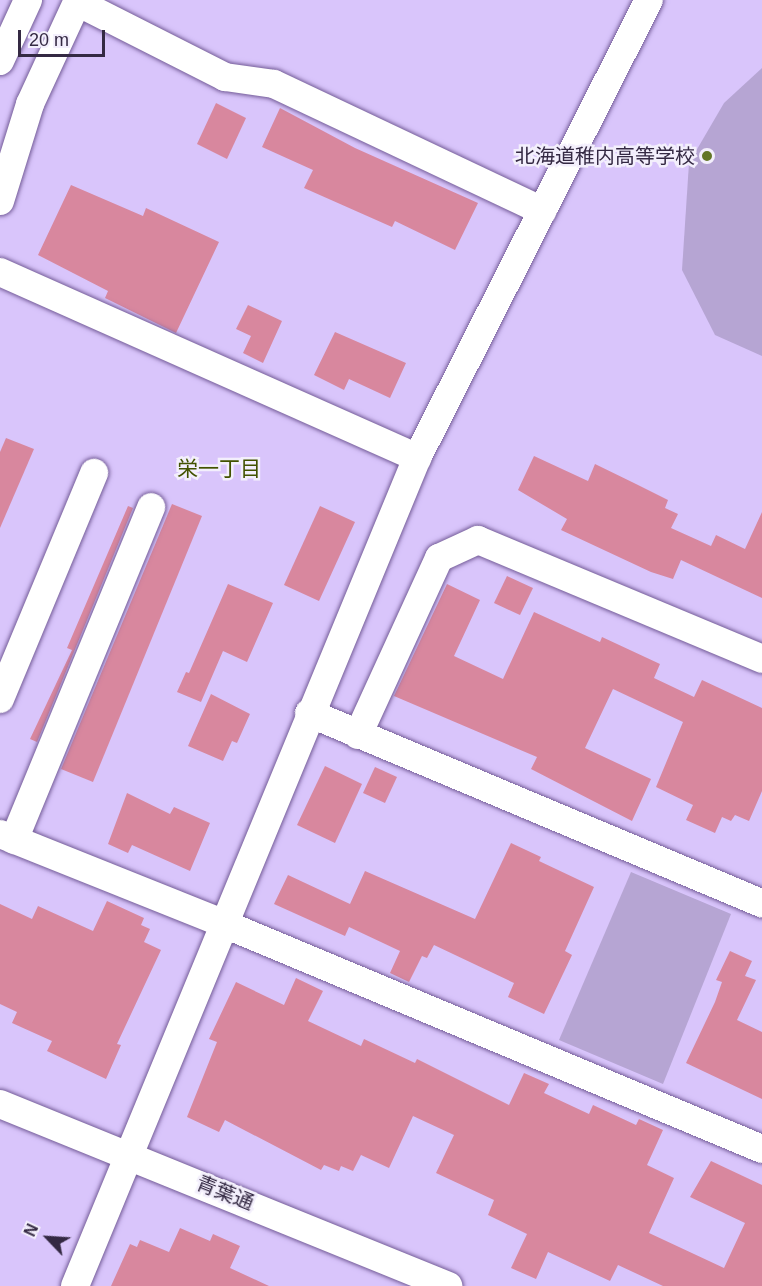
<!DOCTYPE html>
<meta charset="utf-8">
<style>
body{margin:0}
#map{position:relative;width:762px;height:1286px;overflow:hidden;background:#d9c5fb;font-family:Helvetica,"Noto Sans JP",sans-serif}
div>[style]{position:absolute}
.green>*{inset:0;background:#b6a5d3}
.building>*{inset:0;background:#d8879e}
.roads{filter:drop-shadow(0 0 2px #745c98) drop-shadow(0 0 2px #745c98)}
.minor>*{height:28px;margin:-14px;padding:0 14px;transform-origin:14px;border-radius:14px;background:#fff}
.dots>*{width:16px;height:16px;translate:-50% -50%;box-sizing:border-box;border:3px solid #f3effc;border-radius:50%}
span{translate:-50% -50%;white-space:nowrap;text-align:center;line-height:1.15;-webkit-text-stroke:5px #f3effc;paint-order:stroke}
.poi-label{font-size:20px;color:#342943}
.right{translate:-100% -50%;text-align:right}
.street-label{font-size:20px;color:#342943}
.neighbourhood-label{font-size:21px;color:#425200}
.north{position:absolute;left:18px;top:1208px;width:60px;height:60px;-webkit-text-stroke:4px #f3effc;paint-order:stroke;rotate:295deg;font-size:16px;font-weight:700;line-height:24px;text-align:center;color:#342943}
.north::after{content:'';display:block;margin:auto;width:21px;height:27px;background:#342943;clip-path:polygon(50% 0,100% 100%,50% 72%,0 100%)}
.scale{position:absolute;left:18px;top:30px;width:87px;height:27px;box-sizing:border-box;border:3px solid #342943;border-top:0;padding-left:8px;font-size:18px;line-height:21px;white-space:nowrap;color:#342943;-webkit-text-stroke:4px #f3effc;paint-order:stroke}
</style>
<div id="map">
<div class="green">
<i style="clip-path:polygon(762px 68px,762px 356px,715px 335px,682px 270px,689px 163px,724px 103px)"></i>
<i style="clip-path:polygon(631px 872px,731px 914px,663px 1084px,559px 1040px)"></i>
</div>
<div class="building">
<i style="clip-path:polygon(216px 103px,246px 118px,227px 159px,197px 144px)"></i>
<i style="clip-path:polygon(280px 108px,355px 148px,478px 203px,455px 250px,395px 221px,392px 227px,304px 188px,313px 170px,262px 147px)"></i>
<i style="clip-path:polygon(71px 185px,143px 216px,146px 208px,219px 242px,176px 333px,105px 298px,108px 291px,38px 255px)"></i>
<i style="clip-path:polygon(248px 305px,282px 321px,263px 363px,243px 353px,251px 336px,236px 329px)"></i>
<i style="clip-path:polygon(335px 332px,406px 363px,390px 398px,349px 379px,344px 390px,314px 375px)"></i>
<i style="clip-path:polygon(6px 438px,34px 449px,0 528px,0 452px)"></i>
<i style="clip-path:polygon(534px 456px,588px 481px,595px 464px,636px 484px,668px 500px,665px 508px,678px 514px,671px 528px,711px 546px,716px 535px,745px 549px,762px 512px,762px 598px,681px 560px,673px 579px,651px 572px,561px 530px,567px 519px,518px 490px)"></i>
<i style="clip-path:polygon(172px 504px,202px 516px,93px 782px,61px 769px)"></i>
<i style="clip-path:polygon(128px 506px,133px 508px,37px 742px,30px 739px,72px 650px,67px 648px)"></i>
<i style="clip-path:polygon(320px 506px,355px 522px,319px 601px,284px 585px)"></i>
<i style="clip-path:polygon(507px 576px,533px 588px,520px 615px,494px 603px)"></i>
<i style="clip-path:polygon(228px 584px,273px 603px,247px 662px,223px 651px,201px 702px,177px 692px,186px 672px,189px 673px)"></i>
<i style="clip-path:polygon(447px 584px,480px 600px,454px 656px,503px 679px,534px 612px,600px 642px,602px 637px,660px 664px,654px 678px,694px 697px,702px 680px,762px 708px,762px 791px,749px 821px,735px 815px,731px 821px,722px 817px,715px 833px,686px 820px,693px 805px,656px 787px,683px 722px,613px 689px,585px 748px,651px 779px,632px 821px,531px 769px,537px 757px,394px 696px)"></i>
<i style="clip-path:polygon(211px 694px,250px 714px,237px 743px,232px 741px,223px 761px,188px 746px)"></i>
<i style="clip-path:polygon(325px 766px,362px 784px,335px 843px,297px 825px)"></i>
<i style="clip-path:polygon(375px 767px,397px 777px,385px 803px,363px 793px)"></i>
<i style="clip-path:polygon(127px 793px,170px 814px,174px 807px,210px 823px,190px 871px,132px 845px,128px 853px,108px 844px)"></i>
<i style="clip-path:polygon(511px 843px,541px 857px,539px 861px,594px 887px,565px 951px,572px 955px,544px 1014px,508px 997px,514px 983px,434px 945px,427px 958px,422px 956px,409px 982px,390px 973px,400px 951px,349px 927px,345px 936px,274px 904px,288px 875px,350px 904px,365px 871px,475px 919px)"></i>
<i style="clip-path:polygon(107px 901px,144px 918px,141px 925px,150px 929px,144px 942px,161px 950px,117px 1044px,121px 1045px,106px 1079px,47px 1051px,52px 1041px,12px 1023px,17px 1012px,0 1004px,0 904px,32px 919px,38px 906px,93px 931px)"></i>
<i style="clip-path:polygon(730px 951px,752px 961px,745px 976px,756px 980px,737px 1020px,762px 1032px,762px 1099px,686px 1063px,715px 1002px,722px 982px,716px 980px)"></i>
<i style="clip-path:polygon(296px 978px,323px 991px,308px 1021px,361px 1046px,364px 1039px,415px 1063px,417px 1059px,509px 1105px,524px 1073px,549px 1084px,544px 1093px,589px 1114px,593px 1105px,636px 1125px,639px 1119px,663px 1130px,647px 1165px,674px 1178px,649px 1233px,724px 1268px,745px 1223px,690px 1197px,711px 1161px,762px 1185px,762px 1286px,663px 1286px,618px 1265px,610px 1281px,548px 1252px,536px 1279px,511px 1268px,527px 1234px,488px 1215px,494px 1200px,436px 1173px,454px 1135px,413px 1116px,389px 1168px,361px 1155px,353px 1171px,341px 1166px,339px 1171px,324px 1165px,321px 1170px,225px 1120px,219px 1132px,187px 1117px,217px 1042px,209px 1039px,236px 982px,284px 1005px)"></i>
<i style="clip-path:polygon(180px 1228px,210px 1241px,213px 1234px,240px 1246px,230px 1268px,269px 1286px,111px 1286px,130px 1244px,137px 1247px,140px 1240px,169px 1252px)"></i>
</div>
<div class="roads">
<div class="minor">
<i style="left:77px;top:2px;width:166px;rotate:26.9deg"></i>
<i style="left:225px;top:77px;width:49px;rotate:8.1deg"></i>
<i style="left:274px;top:84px;width:297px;rotate:25.3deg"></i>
<i style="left:0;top:61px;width:67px;rotate:-65.3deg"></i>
<i style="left:0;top:201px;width:102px;rotate:-72.8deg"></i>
<i style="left:30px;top:104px;width:115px;rotate:-65.2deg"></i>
<i style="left:0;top:272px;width:457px;rotate:24deg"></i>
<i style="left:0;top:699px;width:245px;rotate:-67.4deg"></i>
<i style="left:309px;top:713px;width:491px;rotate:22.8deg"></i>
<i style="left:358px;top:735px;width:195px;rotate:-65.4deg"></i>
<i style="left:439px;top:558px;width:43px;rotate:-24.8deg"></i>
<i style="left:478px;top:540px;width:308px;rotate:22.7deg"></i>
<i style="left:0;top:834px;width:239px;rotate:21.8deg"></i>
<i style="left:222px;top:923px;width:585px;rotate:22.71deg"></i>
<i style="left:14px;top:840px;width:360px;rotate:-67.6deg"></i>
<i style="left:0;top:1104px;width:484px;rotate:22.1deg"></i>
<i style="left:75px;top:1286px;width:896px;rotate:-67.56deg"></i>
<i style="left:417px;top:458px;width:513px;rotate:-63.14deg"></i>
</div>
</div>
<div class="dots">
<i style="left:707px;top:156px;background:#637626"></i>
</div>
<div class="poi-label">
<span class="right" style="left:695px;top:156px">北海道稚内高等学校</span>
</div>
<div class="street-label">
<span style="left:225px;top:1193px;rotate:22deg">青葉通</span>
</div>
<div class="neighbourhood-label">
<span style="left:219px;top:469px">栄一丁目</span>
</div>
<div class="north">N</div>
<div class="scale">20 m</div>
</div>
